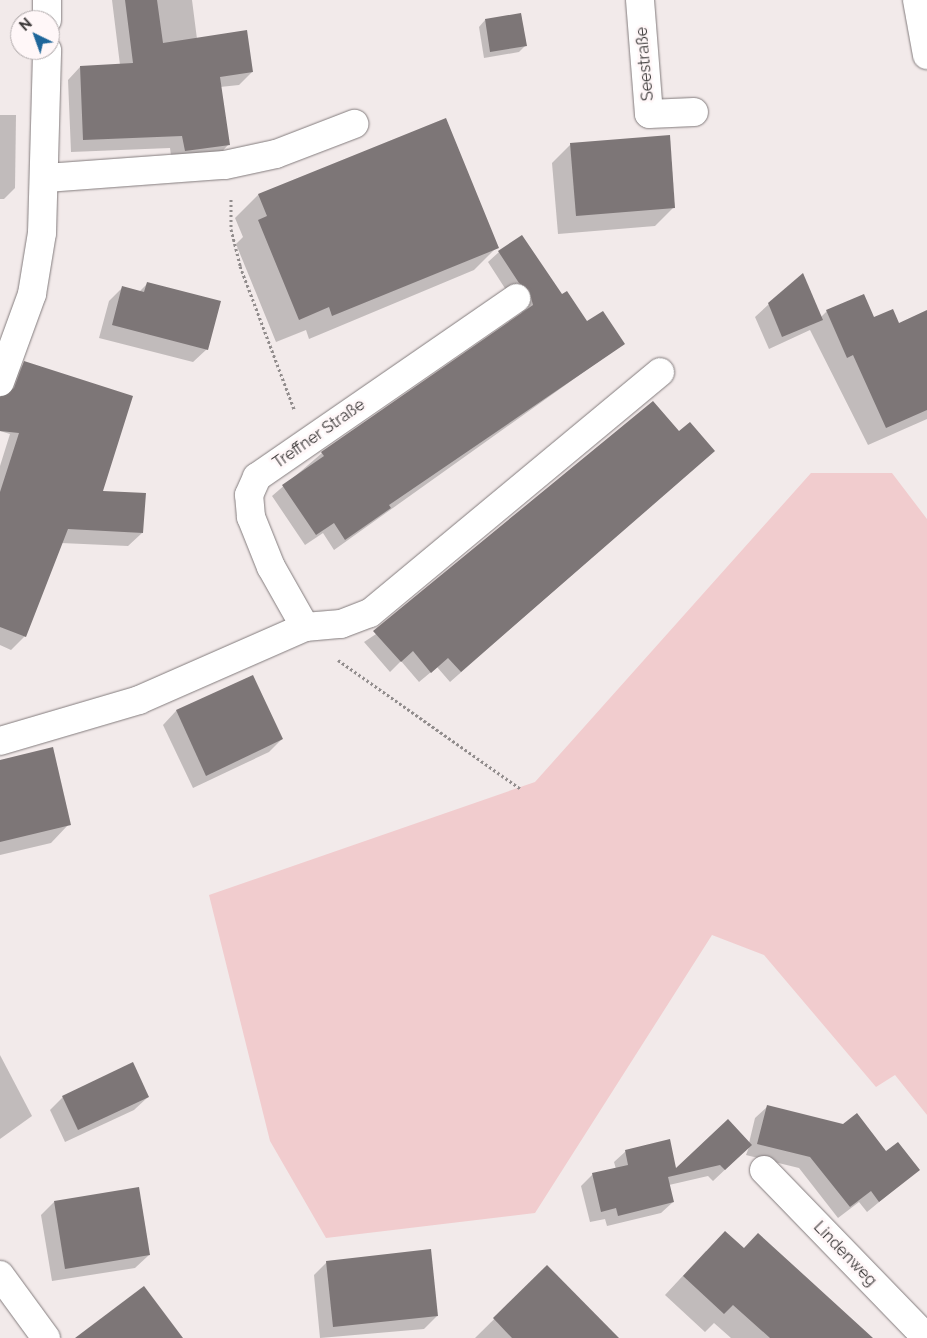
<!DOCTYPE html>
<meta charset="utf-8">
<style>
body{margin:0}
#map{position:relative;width:927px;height:1338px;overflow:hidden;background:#f2eaea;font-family:Raleway,sans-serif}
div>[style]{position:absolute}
.green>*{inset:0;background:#f1ccce}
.shadow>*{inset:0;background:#0003}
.building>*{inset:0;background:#7d7677}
.path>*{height:3px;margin-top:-1.5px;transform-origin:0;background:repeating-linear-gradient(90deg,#928d8d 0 2.5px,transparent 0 5px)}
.roads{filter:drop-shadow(0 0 1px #837c7d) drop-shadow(0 0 1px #837c7d)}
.minor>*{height:28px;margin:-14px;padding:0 14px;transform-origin:14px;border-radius:14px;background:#fff}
span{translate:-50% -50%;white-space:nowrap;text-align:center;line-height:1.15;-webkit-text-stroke:5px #fff7f8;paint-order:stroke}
.street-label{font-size:16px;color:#3a3737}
.north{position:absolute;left:10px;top:10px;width:50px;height:50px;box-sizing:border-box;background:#fff7f8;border:1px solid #b0aaab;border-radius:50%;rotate:318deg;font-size:14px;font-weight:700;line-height:20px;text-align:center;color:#3a3737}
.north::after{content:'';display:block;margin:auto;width:18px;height:22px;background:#1e669a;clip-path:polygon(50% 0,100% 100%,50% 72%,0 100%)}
</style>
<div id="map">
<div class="green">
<i style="clip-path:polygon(811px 473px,892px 473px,927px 519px,927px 1115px,895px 1075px,876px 1087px,764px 955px,712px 935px,535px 1213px,326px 1238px,270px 1141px,209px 895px,535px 782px)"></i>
</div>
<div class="shadow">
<i style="clip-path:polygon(112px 0,192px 0,197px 39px,252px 72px,239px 85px,220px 87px,228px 145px,216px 158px,172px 163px,170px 148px,71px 152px,68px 80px,80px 67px,120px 65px)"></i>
<i style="clip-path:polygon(485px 20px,525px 46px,519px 52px,484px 58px,479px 27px)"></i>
<i style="clip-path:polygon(0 115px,16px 115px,15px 188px,4px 199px,0 199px)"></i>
<i style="clip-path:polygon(445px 120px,497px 247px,474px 270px,309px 339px,306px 330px,276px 342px,236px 244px,243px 237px,235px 218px,258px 195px)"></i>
<i style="clip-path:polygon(571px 144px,674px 207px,655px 226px,558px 234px,552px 163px)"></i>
<i style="clip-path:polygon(499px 252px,587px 323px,623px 344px,334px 550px,323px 533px,305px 545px,272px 496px,322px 453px,522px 314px,519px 300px,508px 293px,488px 262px)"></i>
<i style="clip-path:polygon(147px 284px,207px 349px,193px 362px,99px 338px,109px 301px,122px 288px,139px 292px)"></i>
<i style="clip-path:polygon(769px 304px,820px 318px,827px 311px,898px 325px,927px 318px,927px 419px,868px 445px,810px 330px,769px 349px,755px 317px)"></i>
<i style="clip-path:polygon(25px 362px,101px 492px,142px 533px,128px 546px,61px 543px,25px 636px,11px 650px,0 645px,0 466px,10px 434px,0 431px,0 397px)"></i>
<i style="clip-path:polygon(679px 433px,713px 451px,450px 682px,437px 667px,419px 682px,401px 661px,390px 672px,364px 642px)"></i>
<i style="clip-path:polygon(252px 676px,282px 739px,269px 752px,193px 788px,163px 725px,176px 711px)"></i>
<i style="clip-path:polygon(0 761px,69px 824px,51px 843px,0 855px)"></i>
<i style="clip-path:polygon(0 1055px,32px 1116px,0 1139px)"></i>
<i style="clip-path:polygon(63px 1097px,148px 1097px,134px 1110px,65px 1142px,50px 1110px)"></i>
<i style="clip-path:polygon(767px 1107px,918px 1170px,867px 1212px,859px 1202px,838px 1218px,799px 1168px,746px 1155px,749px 1147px,713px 1181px,708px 1176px,669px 1185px,673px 1202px,661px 1213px,607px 1226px,605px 1219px,590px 1222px,581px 1186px,593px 1174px,616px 1169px,614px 1162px,626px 1151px,676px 1170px,749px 1143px,755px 1118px)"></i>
<i style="clip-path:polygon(54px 1202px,149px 1255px,135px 1268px,52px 1281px,41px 1215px)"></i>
<i style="clip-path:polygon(706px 1251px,846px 1338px,731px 1338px,714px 1323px,705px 1332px,665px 1295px)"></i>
<i style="clip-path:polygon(327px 1262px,437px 1316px,424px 1329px,320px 1338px,314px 1275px)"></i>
<i style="clip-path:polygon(547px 1267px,611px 1338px,475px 1338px)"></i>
</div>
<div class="building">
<i style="clip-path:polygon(125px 0,157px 0,163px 43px,247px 30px,253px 72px,220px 77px,230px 145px,185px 151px,182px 136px,83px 140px,80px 66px,133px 63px)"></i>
<i style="clip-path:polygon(521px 13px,527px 46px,490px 52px,485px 19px)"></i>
<i style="clip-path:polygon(446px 118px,499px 248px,332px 316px,329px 307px,299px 320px,258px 220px,267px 216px,258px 194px)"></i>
<i style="clip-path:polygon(670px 135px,675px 208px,576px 216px,570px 143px)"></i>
<i style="clip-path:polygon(522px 235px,562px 294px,567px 291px,587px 321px,603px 311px,625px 344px,389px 505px,391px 508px,345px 540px,334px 523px,316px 535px,282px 485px,324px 456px,321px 452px,533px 305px,529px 290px,519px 283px,498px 251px)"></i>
<i style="clip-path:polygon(803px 273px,823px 320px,782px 337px,768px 303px)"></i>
<i style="clip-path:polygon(147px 282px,221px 301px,208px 350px,112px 325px,122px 286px,144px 292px)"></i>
<i style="clip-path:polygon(864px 294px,874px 317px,893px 309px,899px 323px,927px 310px,927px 410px,886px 428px,853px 355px,847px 358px,826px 310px)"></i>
<i style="clip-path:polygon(24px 361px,133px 396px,103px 491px,146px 493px,143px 533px,68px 529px,26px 637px,0 627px,0 492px,19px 433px,0 431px,0 397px,14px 388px)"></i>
<i style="clip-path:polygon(653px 401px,679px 431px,690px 422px,715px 451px,461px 672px,448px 658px,431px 673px,413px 651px,401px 662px,373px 631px)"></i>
<i style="clip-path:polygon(253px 675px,283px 739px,206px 776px,176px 710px)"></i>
<i style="clip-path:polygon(53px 747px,71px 825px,0 842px,0 760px)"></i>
<i style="clip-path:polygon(133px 1062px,149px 1097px,78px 1130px,62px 1096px)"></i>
<i style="clip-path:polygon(767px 1105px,843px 1124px,857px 1113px,886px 1151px,898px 1142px,920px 1170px,879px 1202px,871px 1191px,850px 1207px,810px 1157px,757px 1144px)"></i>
<i style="clip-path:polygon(728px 1119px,752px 1145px,725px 1170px,720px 1165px,668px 1177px,674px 1202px,618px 1216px,616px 1208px,601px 1212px,592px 1173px,628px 1165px,625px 1150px,670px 1139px,676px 1168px)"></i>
<i style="clip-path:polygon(139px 1187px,150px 1255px,65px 1269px,54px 1201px)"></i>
<i style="clip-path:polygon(725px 1231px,744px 1248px,758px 1233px,873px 1338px,770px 1338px,733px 1305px,724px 1314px,683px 1276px)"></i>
<i style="clip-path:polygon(431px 1249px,438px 1316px,333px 1327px,326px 1261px)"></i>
<i style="clip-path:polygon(547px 1265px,619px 1338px,512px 1338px,493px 1318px)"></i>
<i style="clip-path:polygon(144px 1286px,183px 1338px,75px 1338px)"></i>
</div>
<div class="path">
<i style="left:231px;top:199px;width:30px;rotate:90deg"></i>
<i style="left:231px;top:229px;width:38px;rotate:76deg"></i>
<i style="left:240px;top:266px;width:153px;rotate:69.3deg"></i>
<i style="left:338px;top:660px;width:224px;rotate:35.2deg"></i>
</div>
<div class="roads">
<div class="minor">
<i style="left:640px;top:0;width:114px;rotate:85.5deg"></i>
<i style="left:649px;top:114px;width:45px;rotate:-2.5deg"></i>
<i style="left:917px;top:0;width:56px;rotate:79.7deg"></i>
<i style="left:47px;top:20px;width:20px;rotate:-90deg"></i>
<i style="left:46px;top:178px;width:179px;rotate:-4.2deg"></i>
<i style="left:225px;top:165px;width:52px;rotate:-12.2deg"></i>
<i style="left:276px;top:154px;width:84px;rotate:-21deg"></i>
<i style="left:0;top:382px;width:94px;rotate:-70deg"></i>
<i style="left:32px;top:294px;width:62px;rotate:-80.7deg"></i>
<i style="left:42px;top:233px;width:183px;rotate:-88.4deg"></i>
<i style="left:305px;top:627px;width:69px;rotate:-119.5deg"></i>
<i style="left:271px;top:567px;width:54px;rotate:-111.8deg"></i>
<i style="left:251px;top:517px;width:22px;rotate:-95deg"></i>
<i style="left:249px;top:495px;width:20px;rotate:-66deg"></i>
<i style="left:257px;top:477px;width:315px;rotate:-34.6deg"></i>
<i style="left:0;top:741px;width:145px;rotate:-16.4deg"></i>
<i style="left:139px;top:700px;width:181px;rotate:-23.7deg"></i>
<i style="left:305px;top:627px;width:36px;rotate:-5deg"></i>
<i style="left:341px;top:624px;width:31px;rotate:-21deg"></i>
<i style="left:370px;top:613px;width:377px;rotate:-39.7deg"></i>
<i style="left:764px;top:1170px;width:230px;rotate:45.9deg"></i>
<i style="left:924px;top:1335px;width:4px;rotate:135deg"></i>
<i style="left:0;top:1275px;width:78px;rotate:53.9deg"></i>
</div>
</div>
<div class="street-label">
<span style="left:645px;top:64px;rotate:-95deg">Seestraße</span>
<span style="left:319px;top:434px;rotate:-35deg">Treffner Straße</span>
<span style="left:845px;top:1254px;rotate:46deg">Lindenweg</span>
</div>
<div class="north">N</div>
</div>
